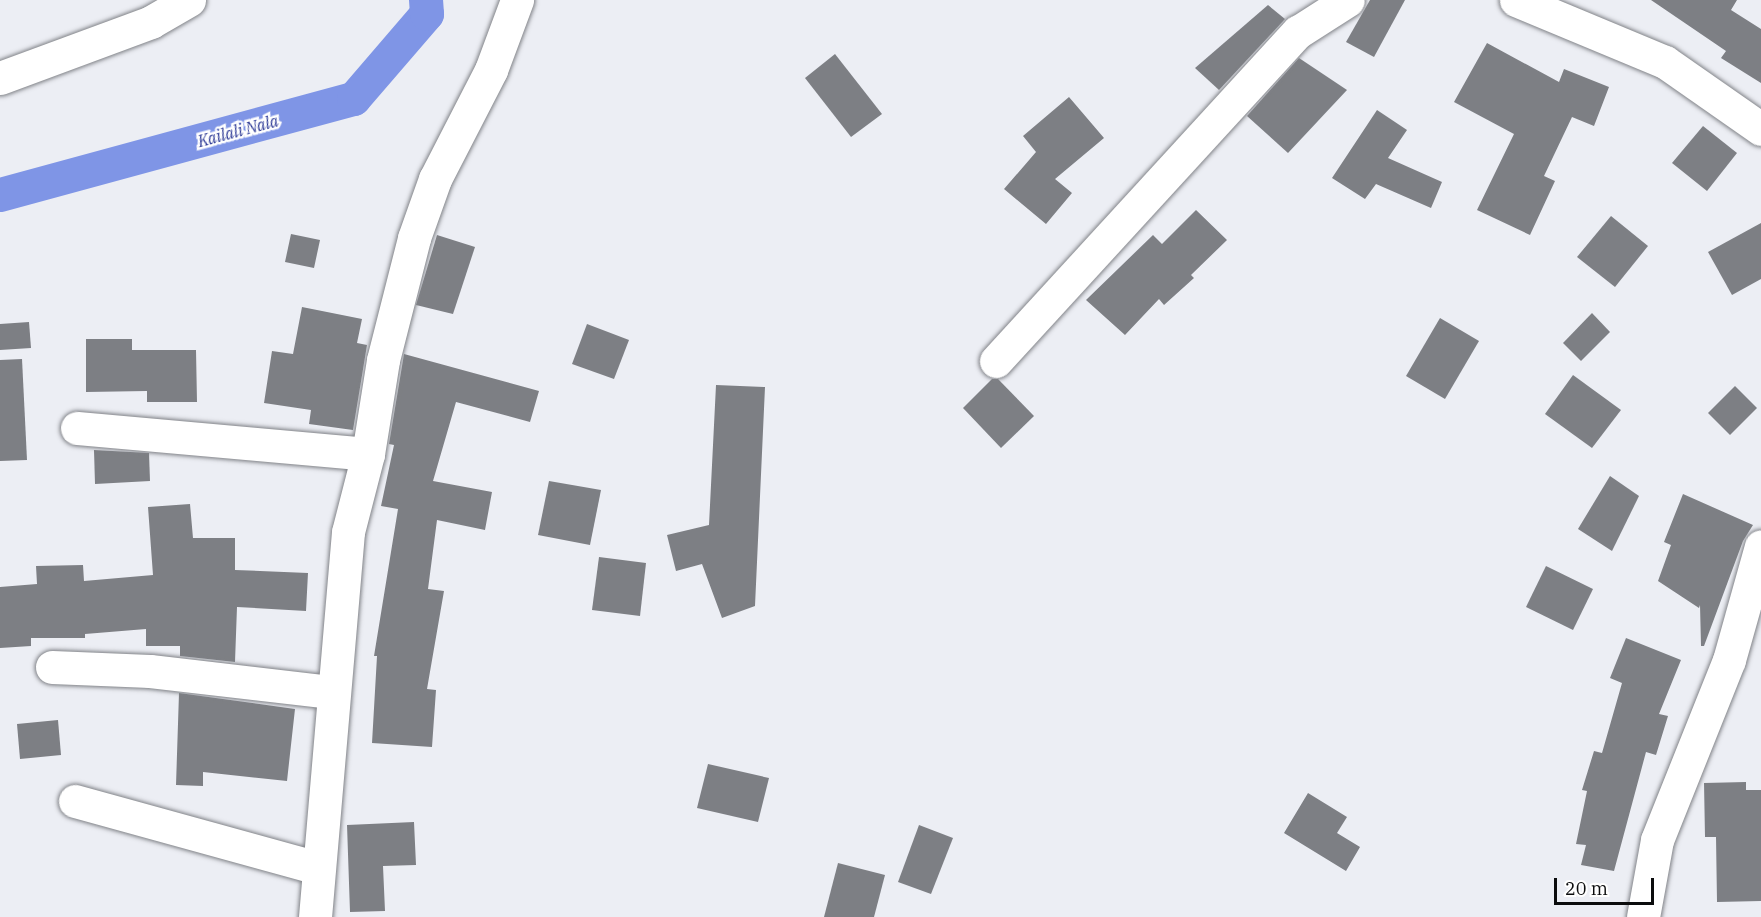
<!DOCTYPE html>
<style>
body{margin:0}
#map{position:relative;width:1761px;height:917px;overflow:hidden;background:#eceef4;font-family:"IBM Plex Serif",serif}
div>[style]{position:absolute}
.canal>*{height:34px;margin:-17px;padding:0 17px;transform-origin:17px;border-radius:17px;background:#7f95e6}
.building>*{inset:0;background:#7d7f84}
.roads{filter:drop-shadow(0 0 2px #818388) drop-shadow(0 0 2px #818388)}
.minor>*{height:33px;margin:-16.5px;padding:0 16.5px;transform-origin:16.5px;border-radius:16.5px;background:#fff}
span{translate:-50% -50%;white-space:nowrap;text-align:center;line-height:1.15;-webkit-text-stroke:5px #fff;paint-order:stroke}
.water-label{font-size:16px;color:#2b3895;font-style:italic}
.scale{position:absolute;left:1554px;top:878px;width:100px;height:27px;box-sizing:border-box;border:3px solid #0b0c0d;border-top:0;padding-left:8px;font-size:18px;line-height:21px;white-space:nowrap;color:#0b0c0d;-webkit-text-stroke:4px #fff;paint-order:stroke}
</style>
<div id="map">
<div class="canal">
<i style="left:0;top:195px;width:367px;rotate:-15.2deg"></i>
<i style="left:354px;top:99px;width:112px;rotate:-49.3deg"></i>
<i style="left:427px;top:14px;width:14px;rotate:-94deg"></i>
</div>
<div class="building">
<i style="clip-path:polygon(1370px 0,1405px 0,1374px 57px,1346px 42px)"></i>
<i style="clip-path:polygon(1651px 0,1737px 0,1731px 10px,1761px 29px,1761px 83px,1721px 58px,1726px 51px)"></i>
<i style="clip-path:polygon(1268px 5px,1285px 19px,1219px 90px,1195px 68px)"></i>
<i style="clip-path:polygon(1487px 43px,1559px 82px,1564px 69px,1609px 87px,1594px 126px,1572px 117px,1544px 176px,1555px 181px,1530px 235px,1477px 210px,1514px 134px,1454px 102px)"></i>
<i style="clip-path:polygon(835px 54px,882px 114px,851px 137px,805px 78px)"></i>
<i style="clip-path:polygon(1299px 58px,1347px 90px,1288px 153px,1247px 116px)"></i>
<i style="clip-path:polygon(1069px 97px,1104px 138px,1055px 179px,1072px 193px,1046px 224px,1004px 189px,1036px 152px,1023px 136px)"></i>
<i style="clip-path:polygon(1377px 110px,1407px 130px,1388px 158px,1442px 182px,1431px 208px,1376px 184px,1365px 199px,1332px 178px)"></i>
<i style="clip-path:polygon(1703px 126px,1737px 153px,1707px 191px,1672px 163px)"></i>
<i style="clip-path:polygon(1196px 210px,1227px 240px,1191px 275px,1194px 278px,1164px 305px,1159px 299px,1125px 335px,1086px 300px,1153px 235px,1162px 244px)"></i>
<i style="clip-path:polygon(1611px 216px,1648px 246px,1615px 287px,1577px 257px)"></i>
<i style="clip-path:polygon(1761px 223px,1761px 279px,1732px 295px,1708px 252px)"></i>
<i style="clip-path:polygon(291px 234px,320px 240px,314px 268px,285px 262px)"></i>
<i style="clip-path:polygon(437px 235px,475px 247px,453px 314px,416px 305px)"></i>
<i style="clip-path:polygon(302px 307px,362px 319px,357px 343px,367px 345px,353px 430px,309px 424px,311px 410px,264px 403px,272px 351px,293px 354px)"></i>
<i style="clip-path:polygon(1592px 313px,1610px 332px,1581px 361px,1563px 343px)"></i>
<i style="clip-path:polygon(1440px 318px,1479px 341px,1445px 399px,1406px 376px)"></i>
<i style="clip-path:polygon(29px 322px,31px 348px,0 350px,0 324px)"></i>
<i style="clip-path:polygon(587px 324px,629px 340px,614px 379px,572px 364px)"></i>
<i style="clip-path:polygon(86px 339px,132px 339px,132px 350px,196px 350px,197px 402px,147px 402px,147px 391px,86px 392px)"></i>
<i style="clip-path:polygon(404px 354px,539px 391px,530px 422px,456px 402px,433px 481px,492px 492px,485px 530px,437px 520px,428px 589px,444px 591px,427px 689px,436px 690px,432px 747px,372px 743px,377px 656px,374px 656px,398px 509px,381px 506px,394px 445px,389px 444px)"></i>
<i style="clip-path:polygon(22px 359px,27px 460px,0 461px,0 360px)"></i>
<i style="clip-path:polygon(1573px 375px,1621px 410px,1592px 448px,1545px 414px)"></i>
<i style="clip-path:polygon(992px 379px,998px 379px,1034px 416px,1001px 448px,963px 408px)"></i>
<i style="clip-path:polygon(716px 385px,765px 387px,755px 606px,722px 618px,702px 564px,676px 571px,667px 535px,709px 525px)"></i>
<i style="clip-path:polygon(1735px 386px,1757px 408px,1730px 435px,1708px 413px)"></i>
<i style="clip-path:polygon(94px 450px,149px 453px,150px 481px,95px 484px)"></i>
<i style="clip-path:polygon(1610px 476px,1639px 496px,1612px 551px,1578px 529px)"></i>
<i style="clip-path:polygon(549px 481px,601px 490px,590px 545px,538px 535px)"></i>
<i style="clip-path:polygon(1683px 494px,1753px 525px,1743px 541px,1704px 646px,1701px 646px,1700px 605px,1699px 608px,1658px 581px,1671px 545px,1664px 542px)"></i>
<i style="clip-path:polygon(190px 504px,193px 538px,235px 538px,235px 570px,308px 573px,306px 611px,237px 607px,235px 662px,180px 656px,180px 646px,146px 646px,146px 629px,85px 634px,85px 638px,31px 638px,31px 646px,0 648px,0 587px,37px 584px,36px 566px,83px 565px,84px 581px,153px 575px,148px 507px)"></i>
<i style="clip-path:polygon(599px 557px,646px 563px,640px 616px,592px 610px)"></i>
<i style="clip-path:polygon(1546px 566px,1593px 589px,1573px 630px,1526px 607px)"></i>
<i style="clip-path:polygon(1626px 638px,1681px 660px,1659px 714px,1668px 716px,1656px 755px,1646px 752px,1614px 871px,1581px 865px,1586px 845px,1576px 844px,1587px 791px,1582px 790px,1594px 751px,1602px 753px,1622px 683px,1610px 678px)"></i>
<i style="clip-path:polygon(179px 693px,295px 709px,287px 781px,203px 772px,203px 786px,176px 785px)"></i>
<i style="clip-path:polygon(58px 720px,61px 755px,20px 759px,17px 724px)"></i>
<i style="clip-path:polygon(708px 764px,769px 778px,758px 822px,697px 808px)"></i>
<i style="clip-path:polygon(1746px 782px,1746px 790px,1761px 790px,1761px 901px,1717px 902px,1716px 837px,1705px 837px,1704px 783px)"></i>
<i style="clip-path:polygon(1308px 793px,1347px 817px,1337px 833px,1360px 847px,1346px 871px,1284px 833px)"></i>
<i style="clip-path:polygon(414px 822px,416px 865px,383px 866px,385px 911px,350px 912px,347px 825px)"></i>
<i style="clip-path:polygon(919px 825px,953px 838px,931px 894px,898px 882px)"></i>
<i style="clip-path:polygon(838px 863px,885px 875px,874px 917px,824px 917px)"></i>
</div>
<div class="roads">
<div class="minor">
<i style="left:1516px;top:0;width:161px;rotate:22.6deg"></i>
<i style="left:1665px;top:62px;width:117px;rotate:34.9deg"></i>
<i style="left:0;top:78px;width:161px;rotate:-20.3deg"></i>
<i style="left:151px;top:22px;width:44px;rotate:-30.1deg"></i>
<i style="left:996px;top:361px;width:447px;rotate:-47.5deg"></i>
<i style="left:1298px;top:32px;width:59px;rotate:-32.6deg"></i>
<i style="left:77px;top:428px;width:292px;rotate:5.1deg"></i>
<i style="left:52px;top:667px;width:98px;rotate:2.3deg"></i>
<i style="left:150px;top:671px;width:183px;rotate:6.6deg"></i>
<i style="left:75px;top:801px;width:252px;rotate:15.4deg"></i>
<i style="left:315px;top:917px;width:386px;rotate:-85.1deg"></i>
<i style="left:348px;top:532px;width:81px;rotate:-75.6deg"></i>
<i style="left:368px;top:454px;width:95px;rotate:-80.9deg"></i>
<i style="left:383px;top:360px;width:126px;rotate:-75.7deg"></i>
<i style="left:414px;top:238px;width:63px;rotate:-70.4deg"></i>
<i style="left:435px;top:179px;width:123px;rotate:-62.8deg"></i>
<i style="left:491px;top:70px;width:75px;rotate:-69.6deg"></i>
<i style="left:1643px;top:917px;width:78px;rotate:-79.7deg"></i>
<i style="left:1657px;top:840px;width:194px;rotate:-68.2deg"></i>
<i style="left:1729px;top:660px;width:118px;rotate:-74.3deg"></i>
</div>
</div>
<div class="water-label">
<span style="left:238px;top:131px;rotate:-15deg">Kailali Nala</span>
</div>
<div class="scale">20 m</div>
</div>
